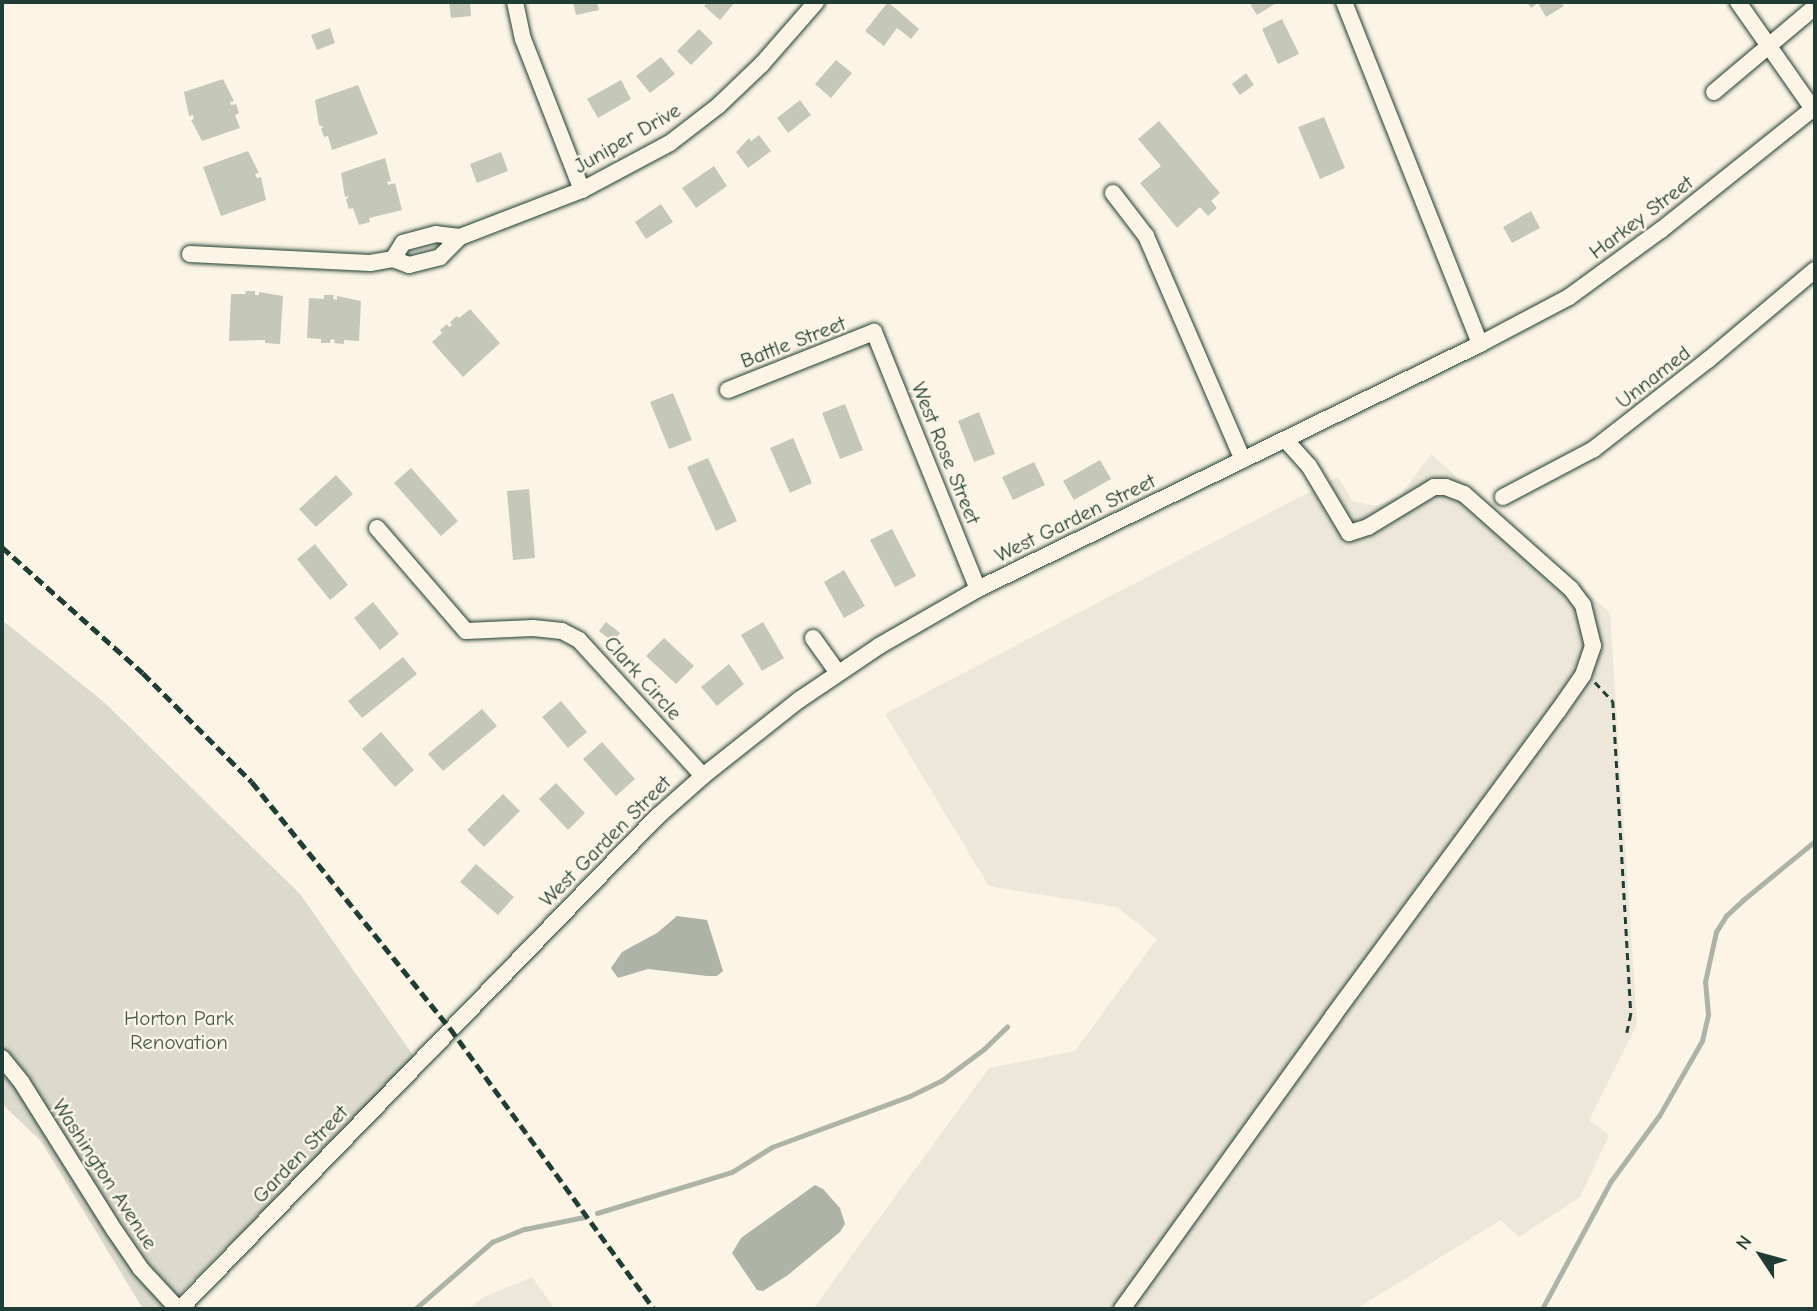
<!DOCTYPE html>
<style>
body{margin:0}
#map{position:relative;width:1817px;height:1311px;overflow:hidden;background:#fcf5e5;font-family:"Comic Neue",sans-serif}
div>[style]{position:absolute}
.built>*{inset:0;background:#ece7d8}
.green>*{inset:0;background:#dcdacc}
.water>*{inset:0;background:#aeb3a7}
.stream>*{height:4.5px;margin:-2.25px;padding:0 2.25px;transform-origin:2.25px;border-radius:2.25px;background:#aeb3a7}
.building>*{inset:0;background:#c5c7b9}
.path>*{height:2.5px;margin-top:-1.25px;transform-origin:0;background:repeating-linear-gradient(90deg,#1f3d34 0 7px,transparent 0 12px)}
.roads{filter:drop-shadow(0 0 2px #1f3d34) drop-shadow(0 0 2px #1f3d34)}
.minor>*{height:16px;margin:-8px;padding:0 8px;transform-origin:8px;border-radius:8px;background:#fcf5e5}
.rail>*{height:4.5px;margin-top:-2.25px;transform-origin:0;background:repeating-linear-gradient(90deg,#1f3d34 0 10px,transparent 0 15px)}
span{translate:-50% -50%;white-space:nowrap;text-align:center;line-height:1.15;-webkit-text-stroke:5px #fcf5e5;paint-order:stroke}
.street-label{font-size:21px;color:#1f3d34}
.park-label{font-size:21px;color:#455c52}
.frame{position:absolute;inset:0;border:4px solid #1f3d34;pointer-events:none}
.north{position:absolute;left:1726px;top:1220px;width:70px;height:70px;-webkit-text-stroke:5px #fcf5e5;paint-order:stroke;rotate:306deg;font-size:19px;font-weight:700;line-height:28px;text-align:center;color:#1f3d34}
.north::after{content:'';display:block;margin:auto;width:24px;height:32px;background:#1f3d34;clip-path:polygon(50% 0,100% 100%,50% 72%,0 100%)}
</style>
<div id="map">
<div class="built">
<i style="clip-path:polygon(1431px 454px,1610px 613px,1637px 1024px,1589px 1120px,1609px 1135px,1580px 1197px,1519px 1237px,1501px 1220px,1356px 1309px,813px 1309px,989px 1068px,1075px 1051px,1157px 939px,1117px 907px,989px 886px,885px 714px,1338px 477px,1352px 501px,1377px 506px,1400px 496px)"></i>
<i style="clip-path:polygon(532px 1277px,555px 1309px,468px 1309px,484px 1297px)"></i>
</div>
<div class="green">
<i style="clip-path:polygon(2px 620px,105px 703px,300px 894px,415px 1058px,165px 1309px,143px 1309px,41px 1141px,2px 1104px)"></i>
</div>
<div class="water">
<i style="clip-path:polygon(677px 916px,707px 920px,723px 971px,717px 976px,707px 976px,648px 969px,618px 978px,611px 968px,622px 952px,657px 933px)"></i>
<i style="clip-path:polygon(815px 1185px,823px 1189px,840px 1208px,845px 1224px,840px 1232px,788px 1275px,763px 1291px,757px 1290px,732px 1253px,741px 1238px)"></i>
</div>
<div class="stream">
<i style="left:597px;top:1213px;width:141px;rotate:-16.9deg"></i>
<i style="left:732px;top:1172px;width:47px;rotate:-32deg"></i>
<i style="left:772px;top:1147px;width:147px;rotate:-20.3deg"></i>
<i style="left:910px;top:1096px;width:34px;rotate:-26deg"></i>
<i style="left:941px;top:1081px;width:54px;rotate:-36.7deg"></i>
<i style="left:984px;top:1049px;width:32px;rotate:-44deg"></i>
<i style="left:415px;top:1309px;width:102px;rotate:-41deg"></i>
<i style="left:492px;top:1242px;width:35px;rotate:-22deg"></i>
<i style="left:525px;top:1229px;width:60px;rotate:-11.5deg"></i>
<i style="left:1542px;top:1309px;width:145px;rotate:-61.7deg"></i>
<i style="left:1611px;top:1181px;width:81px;rotate:-53.6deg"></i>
<i style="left:1659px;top:1116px;width:86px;rotate:-60.2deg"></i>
<i style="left:1702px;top:1041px;width:27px;rotate:-77deg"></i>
<i style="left:1708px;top:1015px;width:33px;rotate:-95deg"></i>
<i style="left:1705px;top:982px;width:51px;rotate:-77.6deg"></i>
<i style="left:1716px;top:932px;width:19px;rotate:-58deg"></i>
<i style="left:1726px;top:916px;width:23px;rotate:-43deg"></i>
<i style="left:1743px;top:900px;width:93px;rotate:-39.3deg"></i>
</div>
<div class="building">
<i style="clip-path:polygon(449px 2px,470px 2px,471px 16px,451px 18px)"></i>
<i style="clip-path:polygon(573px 2px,597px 2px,599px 10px,576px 15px)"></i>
<i style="clip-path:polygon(708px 2px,735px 2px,720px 20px,704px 6px)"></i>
<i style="clip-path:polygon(888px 2px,919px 29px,911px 39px,897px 28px,884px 46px,865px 31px)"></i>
<i style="clip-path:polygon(1249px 2px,1278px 2px,1257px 15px)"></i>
<i style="clip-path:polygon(1527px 2px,1561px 2px,1564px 6px,1546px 17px,1538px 3px,1531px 8px)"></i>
<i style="clip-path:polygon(1282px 19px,1299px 54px,1278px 64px,1262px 29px)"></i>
<i style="clip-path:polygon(330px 28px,335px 43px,317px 50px,311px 35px)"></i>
<i style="clip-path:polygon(699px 29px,713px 43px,691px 65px,677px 51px)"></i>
<i style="clip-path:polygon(661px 57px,675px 74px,650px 93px,636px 76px)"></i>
<i style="clip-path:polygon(836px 60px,852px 73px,831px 98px,815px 84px)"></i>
<i style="clip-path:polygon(1246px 73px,1254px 85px,1240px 95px,1232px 84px)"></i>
<i style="clip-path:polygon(223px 79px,234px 101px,230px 102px,231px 105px,236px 104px,239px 113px,235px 115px,240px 128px,202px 141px,191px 120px,194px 119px,193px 115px,189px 116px,184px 92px)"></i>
<i style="clip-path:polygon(621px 80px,631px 99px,598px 118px,587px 99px)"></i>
<i style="clip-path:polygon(358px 85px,378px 134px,332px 150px,328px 136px,324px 137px,321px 128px,324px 127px,319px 125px,315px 100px)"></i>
<i style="clip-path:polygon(800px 100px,811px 115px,788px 133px,777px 118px)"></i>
<i style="clip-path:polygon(1324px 117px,1345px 168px,1320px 179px,1298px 127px)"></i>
<i style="clip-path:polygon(1159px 121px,1220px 193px,1211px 201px,1217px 208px,1208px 216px,1200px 207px,1177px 228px,1140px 183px,1161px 166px,1138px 139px)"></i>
<i style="clip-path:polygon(759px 135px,771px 151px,748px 168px,736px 152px,749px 138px,751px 141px)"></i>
<i style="clip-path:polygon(248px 151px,259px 173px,255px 174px,257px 178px,261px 177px,266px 200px,221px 216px,203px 167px)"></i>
<i style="clip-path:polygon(501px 152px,508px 171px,477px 183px,470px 164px)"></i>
<i style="clip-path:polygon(385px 158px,391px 181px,387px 182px,388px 185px,395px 183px,402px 210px,369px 218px,370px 222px,359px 225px,353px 208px,349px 209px,346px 200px,349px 196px,345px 197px,341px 173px)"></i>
<i style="clip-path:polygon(714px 166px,727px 186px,696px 208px,682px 188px)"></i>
<i style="clip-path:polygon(661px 204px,673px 222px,646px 239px,635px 222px)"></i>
<i style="clip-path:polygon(1531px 211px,1540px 228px,1512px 243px,1503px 227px)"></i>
<i style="clip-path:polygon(246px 291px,255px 291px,255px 295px,259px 295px,259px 292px,283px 296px,280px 344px,265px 343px,265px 340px,229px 341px,231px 294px,245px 294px)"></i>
<i style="clip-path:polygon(324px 295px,334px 295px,333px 299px,337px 300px,337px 296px,361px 301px,359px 341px,344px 340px,344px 344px,334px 343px,335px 340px,331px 339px,330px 343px,321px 343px,321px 339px,307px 338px,309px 298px,324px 299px)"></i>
<i style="clip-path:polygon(470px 309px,500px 343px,463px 377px,432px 342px,442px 333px,440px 330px,447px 324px,449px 327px,452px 325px,450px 322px,457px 316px,459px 318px)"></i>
<i style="clip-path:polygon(673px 393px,692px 440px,669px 449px,650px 402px)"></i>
<i style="clip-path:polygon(845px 404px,863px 450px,840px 459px,822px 413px)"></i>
<i style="clip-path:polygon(979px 412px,995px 454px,974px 462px,958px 421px)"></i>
<i style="clip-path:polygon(793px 438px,812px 483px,790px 493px,770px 448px)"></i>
<i style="clip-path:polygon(708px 458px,737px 521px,716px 531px,687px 467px)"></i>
<i style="clip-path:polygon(1100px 460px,1111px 479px,1074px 500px,1063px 481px)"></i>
<i style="clip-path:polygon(1034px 462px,1045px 485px,1013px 500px,1002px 477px)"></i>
<i style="clip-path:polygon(411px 468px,458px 521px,441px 536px,394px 483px)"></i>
<i style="clip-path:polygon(336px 475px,353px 494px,316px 527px,299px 509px)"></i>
<i style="clip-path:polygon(529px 489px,535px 558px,513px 560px,507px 491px)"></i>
<i style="clip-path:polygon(892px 529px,916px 576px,895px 587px,870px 540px)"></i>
<i style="clip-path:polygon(315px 544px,348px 585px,330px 600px,297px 559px)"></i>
<i style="clip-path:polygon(844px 570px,865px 606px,844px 618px,824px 582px)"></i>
<i style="clip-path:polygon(373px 602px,399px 634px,380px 650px,354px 618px)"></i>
<i style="clip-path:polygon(606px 622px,620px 633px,613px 642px,599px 631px)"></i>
<i style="clip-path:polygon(763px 622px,784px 658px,762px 671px,741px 635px)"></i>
<i style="clip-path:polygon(664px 638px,694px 666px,676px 684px,646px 656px)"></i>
<i style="clip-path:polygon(403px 657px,417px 674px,362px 718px,348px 701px)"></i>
<i style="clip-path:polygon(729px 664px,744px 684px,717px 706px,701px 687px)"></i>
<i style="clip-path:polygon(561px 701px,587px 732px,568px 748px,542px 717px)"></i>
<i style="clip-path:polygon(482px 709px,497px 726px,443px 771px,428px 754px)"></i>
<i style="clip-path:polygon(381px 732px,414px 770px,395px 787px,362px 749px)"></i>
<i style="clip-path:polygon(602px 742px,635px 779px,616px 796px,583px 759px)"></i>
<i style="clip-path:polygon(556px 783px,585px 813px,568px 830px,539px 799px)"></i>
<i style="clip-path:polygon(503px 794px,520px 811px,484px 847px,467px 830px)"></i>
<i style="clip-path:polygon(476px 864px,514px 897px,498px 915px,460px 882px)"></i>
</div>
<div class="path">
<i style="left:1595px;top:682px;width:26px;rotate:47deg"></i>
<i style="left:1613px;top:701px;width:314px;rotate:86.7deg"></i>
<i style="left:1631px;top:1014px;width:19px;rotate:102deg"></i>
</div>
<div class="roads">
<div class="minor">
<i style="left:515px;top:2px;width:38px;rotate:78deg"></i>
<i style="left:523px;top:39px;width:162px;rotate:68.7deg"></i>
<i style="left:1344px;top:2px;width:368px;rotate:68.3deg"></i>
<i style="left:1738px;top:2px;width:134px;rotate:55deg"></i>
<i style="left:1714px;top:92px;width:132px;rotate:-40.1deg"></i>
<i style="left:1113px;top:193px;width:54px;rotate:52.5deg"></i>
<i style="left:1146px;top:236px;width:244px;rotate:66.6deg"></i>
<i style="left:460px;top:237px;width:24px;rotate:-173deg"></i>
<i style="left:436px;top:234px;width:34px;rotate:165deg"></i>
<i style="left:403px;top:243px;width:19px;rotate:122deg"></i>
<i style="left:393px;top:259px;width:17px;rotate:21deg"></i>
<i style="left:409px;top:265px;width:32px;rotate:-14deg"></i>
<i style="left:440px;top:257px;width:28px;rotate:-45deg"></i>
<i style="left:460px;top:237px;width:131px;rotate:-21.1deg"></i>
<i style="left:582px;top:190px;width:100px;rotate:-28.1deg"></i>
<i style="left:670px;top:143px;width:61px;rotate:-37.6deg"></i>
<i style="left:718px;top:106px;width:61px;rotate:-43.7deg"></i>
<i style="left:762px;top:64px;width:82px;rotate:-48.9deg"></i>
<i style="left:190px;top:254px;width:180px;rotate:2.9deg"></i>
<i style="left:370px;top:263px;width:23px;rotate:-10deg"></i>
<i style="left:728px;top:390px;width:157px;rotate:-21.7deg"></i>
<i style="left:874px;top:332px;width:277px;rotate:68deg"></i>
<i style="left:1503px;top:497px;width:103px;rotate:-27.8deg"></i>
<i style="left:1594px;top:449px;width:145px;rotate:-38deg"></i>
<i style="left:1708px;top:360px;width:140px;rotate:-40.1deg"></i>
<i style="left:377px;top:528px;width:136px;rotate:49.2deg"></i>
<i style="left:466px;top:631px;width:67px;rotate:-2.6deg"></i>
<i style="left:533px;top:628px;width:29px;rotate:6deg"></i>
<i style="left:562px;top:631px;width:19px;rotate:28deg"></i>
<i style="left:579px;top:640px;width:184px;rotate:47.6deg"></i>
<i style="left:813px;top:638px;width:43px;rotate:54.5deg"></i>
<i style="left:2px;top:1058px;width:32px;rotate:51deg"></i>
<i style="left:22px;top:1083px;width:175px;rotate:57.9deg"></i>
<i style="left:115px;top:1231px;width:46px;rotate:55.6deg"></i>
<i style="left:141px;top:1269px;width:54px;rotate:47.2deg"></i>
<i style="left:180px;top:1309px;width:687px;rotate:-45.89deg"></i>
<i style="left:658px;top:816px;width:60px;rotate:-41.6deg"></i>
<i style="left:703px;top:776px;width:122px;rotate:-38.4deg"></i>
<i style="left:799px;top:700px;width:97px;rotate:-34deg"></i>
<i style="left:879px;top:646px;width:114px;rotate:-29.9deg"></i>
<i style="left:978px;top:589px;width:559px;rotate:-26.01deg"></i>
<i style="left:1480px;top:344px;width:101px;rotate:-27.8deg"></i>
<i style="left:1569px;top:297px;width:114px;rotate:-36.1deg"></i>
<i style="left:1661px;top:230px;width:197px;rotate:-38.6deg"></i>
<i style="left:1122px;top:1309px;width:361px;rotate:-54.2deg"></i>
<i style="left:1333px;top:1016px;width:379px;rotate:-53.6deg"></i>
<i style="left:1558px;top:711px;width:44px;rotate:-55.2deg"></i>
<i style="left:1583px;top:675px;width:31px;rotate:-71deg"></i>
<i style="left:1593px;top:646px;width:42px;rotate:-103.7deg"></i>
<i style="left:1583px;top:605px;width:20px;rotate:-127deg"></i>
<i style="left:1571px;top:589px;width:143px;rotate:-138.4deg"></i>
<i style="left:1464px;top:494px;width:19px;rotate:-159deg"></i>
<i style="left:1446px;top:487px;width:12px;rotate:180deg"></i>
<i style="left:1434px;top:487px;width:77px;rotate:148.8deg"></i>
<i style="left:1368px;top:527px;width:20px;rotate:162deg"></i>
<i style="left:1349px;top:533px;width:78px;rotate:-120.8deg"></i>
<i style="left:1309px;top:466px;width:36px;rotate:-132deg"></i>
</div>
</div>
<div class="rail">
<i style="left:2px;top:547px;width:189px;rotate:41.8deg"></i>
<i style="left:143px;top:673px;width:154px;rotate:45deg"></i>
<i style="left:252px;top:782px;width:316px;rotate:51.2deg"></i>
<i style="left:450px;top:1028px;width:347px;rotate:54deg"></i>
</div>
<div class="street-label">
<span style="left:627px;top:138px;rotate:-30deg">Juniper Drive</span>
<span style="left:1641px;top:217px;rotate:-37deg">Harkey Street</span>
<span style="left:793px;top:342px;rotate:-21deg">Battle Street</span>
<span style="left:1653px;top:377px;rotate:-38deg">Unnamed</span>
<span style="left:946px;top:453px;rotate:68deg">West Rose Street</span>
<span style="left:1075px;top:518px;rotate:-26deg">West Garden Street</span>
<span style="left:643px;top:678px;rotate:48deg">Clark Circle</span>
<span style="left:605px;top:841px;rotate:-45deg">West Garden Street</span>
<span style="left:300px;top:1154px;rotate:-46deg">Garden Street</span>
<span style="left:105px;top:1174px;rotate:57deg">Washington Avenue</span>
</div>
<div class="park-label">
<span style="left:179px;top:1030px">Horton Park<br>Renovation</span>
</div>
<div class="frame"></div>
<div class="north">N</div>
</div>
